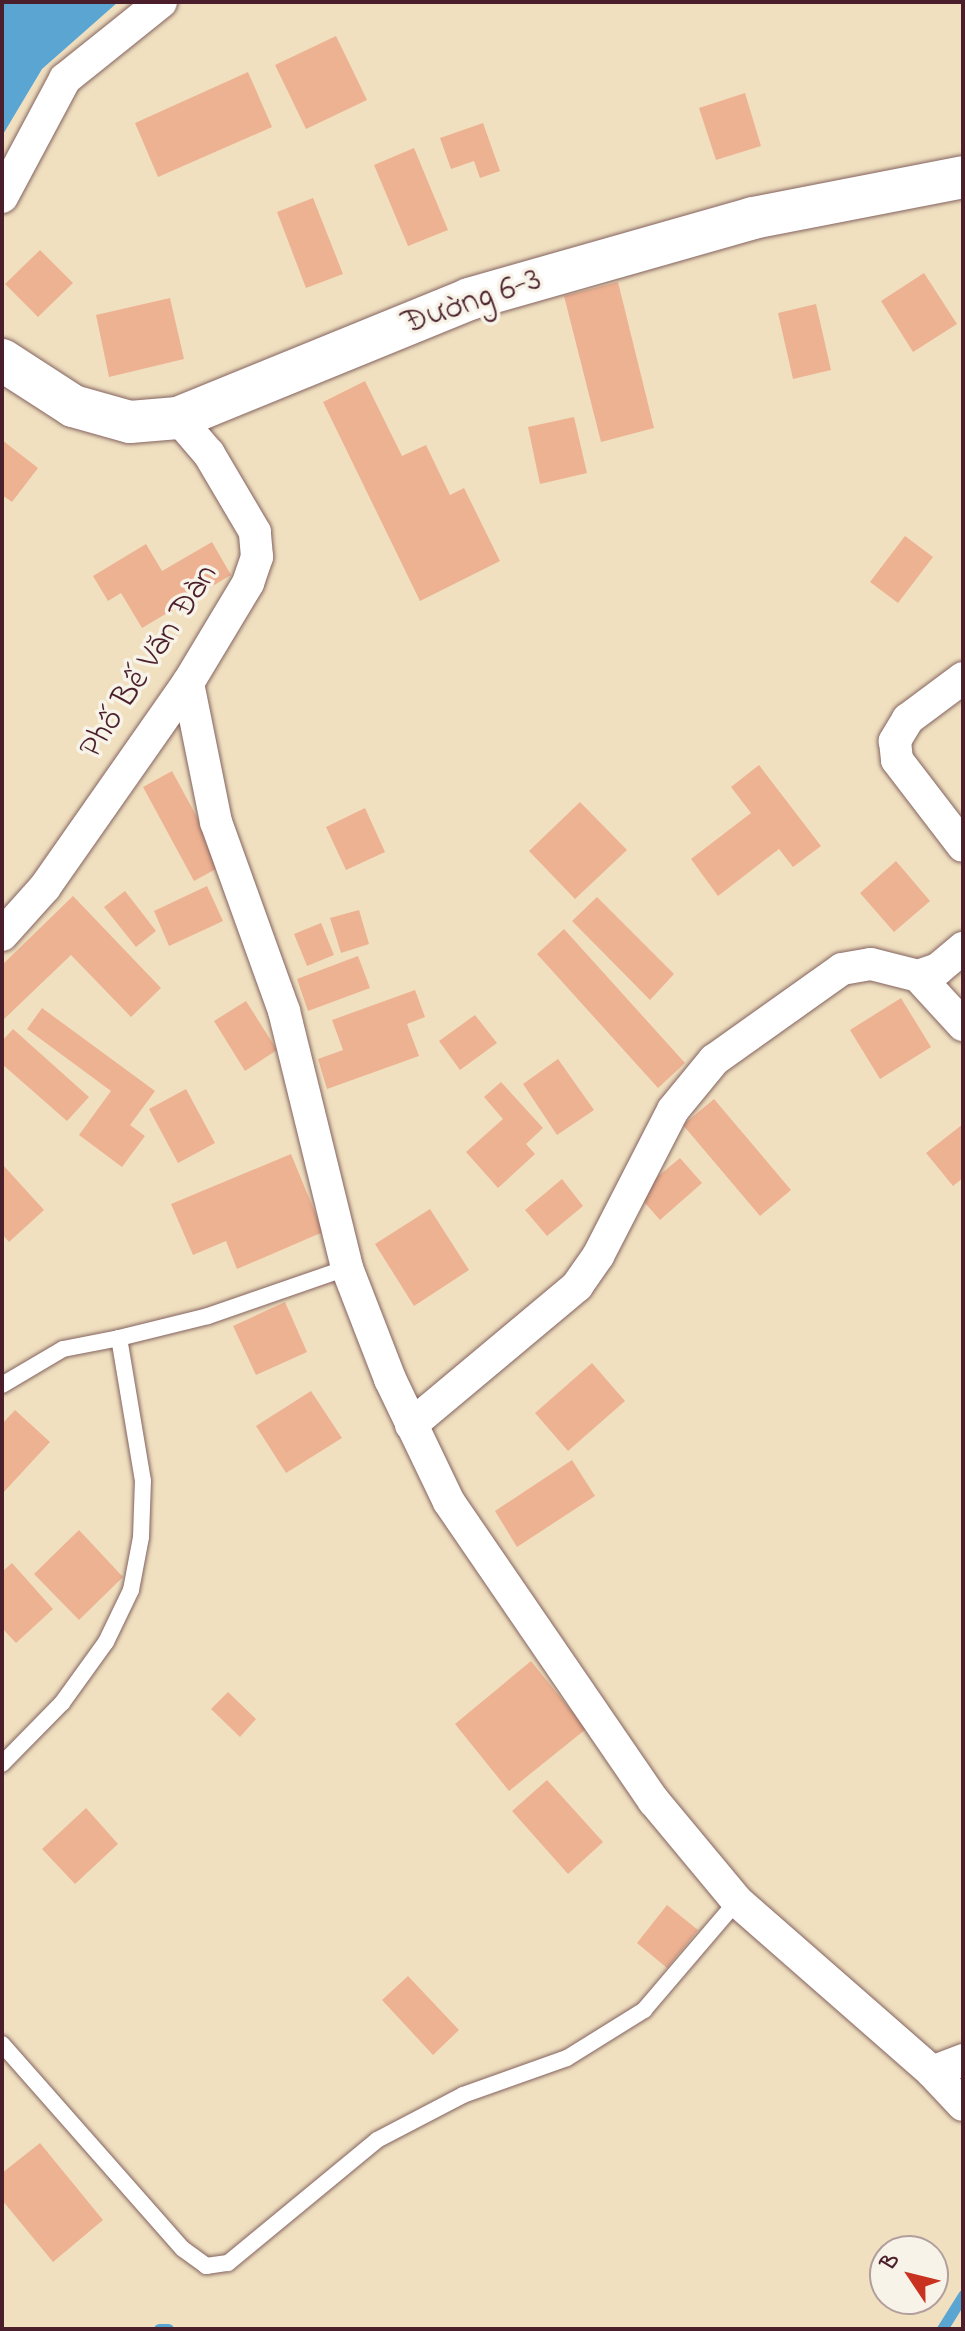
<!DOCTYPE html>
<meta charset="utf-8">
<style>
body{margin:0}
#map{position:relative;width:965px;height:2331px;overflow:hidden;background:#f0e0c0;font-family:"Indie Flower",sans-serif}
div>[style]{position:absolute}
.water>*{inset:0;background:#5aa5d2}
.stream>*{height:11px;margin:-5.5px;padding:0 5.5px;transform-origin:5.5px;border-radius:5.5px;background:#5aa5d2}
.building>*{inset:0;background:#edb292}
.roads{filter:drop-shadow(0 0 2px #84635f) drop-shadow(0 0 2px #84635f)}
.service>*{height:16px;margin:-8px;padding:0 8px;transform-origin:8px;border-radius:8px;background:#fff}
.minor>*{height:32px;margin:-16px;padding:0 16px;transform-origin:16px;border-radius:16px;background:#fff}
.tertiary>*{height:42px;margin:-21px;padding:0 21px;transform-origin:21px;border-radius:21px;background:#fff}
span{translate:-50% -50%;white-space:nowrap;text-align:center;line-height:1.15;-webkit-text-stroke:7px #f7f3e8;paint-order:stroke}
.street-label{font-size:34px;color:#4a1f2b}
.frame{position:absolute;inset:0;border:4px solid #4a1f2b;pointer-events:none}
.north{position:absolute;left:869px;top:2235px;width:80px;height:80px;box-sizing:border-box;background:#f7f3e8;border:2px solid #b29e9c;border-radius:50%;rotate:305deg;font-size:22px;font-weight:700;line-height:32px;text-align:center;color:#4a1f2b}
.north::after{content:'';display:block;margin:auto;width:28px;height:36px;background:#c8321e;clip-path:polygon(50% 0,100% 100%,50% 72%,0 100%)}
</style>
<div id="map">
<div class="water">
<i style="clip-path:polygon(2px 2px,118px 2px,42px 69px,2px 136px)"></i>
</div>
<div class="stream">
<i style="left:159px;top:2329px;width:9px"></i>
<i style="left:942px;top:2329px;width:40px;rotate:-58deg"></i>
</div>
<div class="building">
<i style="clip-path:polygon(336px 36px,367px 100px,306px 129px,275px 65px)"></i>
<i style="clip-path:polygon(248px 72px,272px 127px,158px 177px,135px 123px)"></i>
<i style="clip-path:polygon(745px 93px,761px 146px,716px 160px,699px 108px)"></i>
<i style="clip-path:polygon(483px 123px,500px 171px,480px 178px,474px 161px,451px 169px,440px 138px)"></i>
<i style="clip-path:polygon(414px 148px,448px 230px,408px 246px,374px 165px)"></i>
<i style="clip-path:polygon(313px 198px,343px 274px,306px 288px,277px 212px)"></i>
<i style="clip-path:polygon(40px 250px,73px 283px,38px 317px,5px 284px)"></i>
<i style="clip-path:polygon(924px 273px,957px 324px,913px 352px,881px 301px)"></i>
<i style="clip-path:polygon(618px 282px,654px 428px,601px 442px,564px 296px)"></i>
<i style="clip-path:polygon(170px 298px,184px 359px,109px 377px,96px 315px)"></i>
<i style="clip-path:polygon(816px 304px,831px 370px,793px 379px,778px 313px)"></i>
<i style="clip-path:polygon(365px 381px,402px 456px,426px 445px,450px 495px,464px 488px,500px 561px,420px 601px,323px 402px)"></i>
<i style="clip-path:polygon(574px 417px,587px 473px,540px 484px,528px 427px)"></i>
<i style="clip-path:polygon(2px 440px,38px 468px,12px 502px,2px 495px)"></i>
<i style="clip-path:polygon(905px 536px,933px 557px,898px 603px,870px 582px)"></i>
<i style="clip-path:polygon(212px 542px,231px 575px,142px 628px,121px 593px,108px 601px,93px 576px,146px 544px,162px 571px)"></i>
<i style="clip-path:polygon(759px 765px,821px 846px,793px 867px,779px 849px,718px 896px,691px 859px,751px 813px,731px 787px)"></i>
<i style="clip-path:polygon(172px 771px,223px 865px,194px 881px,143px 787px)"></i>
<i style="clip-path:polygon(580px 802px,627px 850px,575px 899px,529px 851px)"></i>
<i style="clip-path:polygon(365px 808px,385px 852px,346px 870px,326px 827px)"></i>
<i style="clip-path:polygon(896px 861px,930px 901px,894px 932px,860px 893px)"></i>
<i style="clip-path:polygon(207px 886px,223px 921px,169px 946px,154px 911px)"></i>
<i style="clip-path:polygon(125px 891px,156px 931px,136px 947px,104px 907px)"></i>
<i style="clip-path:polygon(73px 896px,161px 988px,131px 1017px,71px 955px,2px 1021px,2px 965px)"></i>
<i style="clip-path:polygon(597px 897px,674px 974px,650px 1000px,572px 921px)"></i>
<i style="clip-path:polygon(359px 910px,369px 944px,341px 953px,330px 918px)"></i>
<i style="clip-path:polygon(321px 923px,334px 955px,307px 966px,294px 934px)"></i>
<i style="clip-path:polygon(564px 929px,685px 1063px,658px 1088px,537px 954px)"></i>
<i style="clip-path:polygon(358px 956px,370px 988px,308px 1011px,297px 979px)"></i>
<i style="clip-path:polygon(415px 990px,425px 1017px,407px 1024px,419px 1056px,327px 1089px,318px 1059px,343px 1050px,332px 1020px)"></i>
<i style="clip-path:polygon(901px 998px,931px 1047px,880px 1079px,850px 1030px)"></i>
<i style="clip-path:polygon(246px 1001px,277px 1050px,245px 1071px,214px 1021px)"></i>
<i style="clip-path:polygon(42px 1008px,155px 1091px,130px 1125px,145px 1136px,122px 1167px,79px 1135px,111px 1091px,27px 1029px)"></i>
<i style="clip-path:polygon(475px 1015px,497px 1043px,460px 1070px,439px 1041px)"></i>
<i style="clip-path:polygon(13px 1029px,89px 1097px,67px 1121px,2px 1064px,2px 1041px)"></i>
<i style="clip-path:polygon(558px 1059px,594px 1110px,557px 1135px,523px 1084px)"></i>
<i style="clip-path:polygon(501px 1082px,543px 1128px,526px 1144px,535px 1154px,498px 1188px,466px 1152px,503px 1119px,484px 1097px)"></i>
<i style="clip-path:polygon(186px 1089px,215px 1143px,178px 1163px,149px 1109px)"></i>
<i style="clip-path:polygon(714px 1099px,791px 1190px,760px 1216px,683px 1125px)"></i>
<i style="clip-path:polygon(963px 1124px,963px 1178px,953px 1186px,926px 1153px)"></i>
<i style="clip-path:polygon(291px 1154px,323px 1232px,237px 1269px,226px 1241px,193px 1255px,171px 1204px)"></i>
<i style="clip-path:polygon(680px 1158px,702px 1183px,660px 1220px,637px 1194px)"></i>
<i style="clip-path:polygon(2px 1164px,44px 1210px,9px 1242px,2px 1234px)"></i>
<i style="clip-path:polygon(562px 1179px,583px 1206px,547px 1236px,525px 1210px)"></i>
<i style="clip-path:polygon(430px 1209px,469px 1270px,414px 1306px,375px 1244px)"></i>
<i style="clip-path:polygon(285px 1302px,307px 1352px,256px 1375px,233px 1326px)"></i>
<i style="clip-path:polygon(592px 1363px,625px 1401px,568px 1451px,535px 1413px)"></i>
<i style="clip-path:polygon(311px 1391px,342px 1438px,286px 1473px,256px 1426px)"></i>
<i style="clip-path:polygon(15px 1410px,50px 1442px,2px 1494px,2px 1424px)"></i>
<i style="clip-path:polygon(572px 1460px,595px 1496px,517px 1547px,495px 1511px)"></i>
<i style="clip-path:polygon(79px 1530px,123px 1577px,79px 1620px,34px 1574px)"></i>
<i style="clip-path:polygon(12px 1563px,53px 1609px,16px 1643px,2px 1628px,2px 1572px)"></i>
<i style="clip-path:polygon(531px 1661px,586px 1729px,509px 1791px,455px 1724px)"></i>
<i style="clip-path:polygon(228px 1692px,256px 1719px,240px 1737px,211px 1709px)"></i>
<i style="clip-path:polygon(547px 1780px,603px 1842px,568px 1874px,512px 1811px)"></i>
<i style="clip-path:polygon(86px 1808px,118px 1844px,75px 1884px,42px 1849px)"></i>
<i style="clip-path:polygon(667px 1905px,698px 1930px,667px 1968px,637px 1943px)"></i>
<i style="clip-path:polygon(408px 1976px,459px 2030px,433px 2055px,382px 2000px)"></i>
<i style="clip-path:polygon(40px 2143px,103px 2220px,53px 2262px,2px 2200px,2px 2173px)"></i>
</div>
<div class="roads">
<div class="service">
<i style="left:2px;top:1385px;width:71px;rotate:-30.5deg"></i>
<i style="left:63px;top:1349px;width:57px;rotate:-11.1deg"></i>
<i style="left:2px;top:1764px;width:86px;rotate:-45.5deg"></i>
<i style="left:62px;top:1703px;width:75px;rotate:-54.2deg"></i>
<i style="left:106px;top:1642px;width:58px;rotate:-64.3deg"></i>
<i style="left:131px;top:1590px;width:54px;rotate:-79.3deg"></i>
<i style="left:141px;top:1537px;width:56px;rotate:-88deg"></i>
<i style="left:143px;top:1481px;width:145px;rotate:-99.5deg"></i>
<i style="left:119px;top:1338px;width:92px;rotate:-13.9deg"></i>
<i style="left:208px;top:1316px;width:147px;rotate:-19.1deg"></i>
<i style="left:2px;top:2044px;width:273px;rotate:48.6deg"></i>
<i style="left:183px;top:2249px;width:29px;rotate:36deg"></i>
<i style="left:206px;top:2266px;width:22px;rotate:-8deg"></i>
<i style="left:228px;top:2263px;width:193px;rotate:-39.5deg"></i>
<i style="left:377px;top:2140px;width:97px;rotate:-27.6deg"></i>
<i style="left:463px;top:2095px;width:110px;rotate:-19.6deg"></i>
<i style="left:567px;top:2058px;width:91px;rotate:-31.9deg"></i>
<i style="left:644px;top:2010px;width:143px;rotate:-49.5deg"></i>
</div>
<div class="minor">
<i style="left:2px;top:197px;width:134px;rotate:-61.9deg"></i>
<i style="left:65px;top:79px;width:123px;rotate:-38.7deg"></i>
<i style="left:963px;top:678px;width:69px;rotate:143.3deg"></i>
<i style="left:908px;top:719px;width:26px;rotate:121deg"></i>
<i style="left:895px;top:741px;width:19px;rotate:84deg"></i>
<i style="left:897px;top:760px;width:108px;rotate:52.5deg"></i>
<i style="left:188px;top:683px;width:142px;rotate:78.6deg"></i>
<i style="left:216px;top:822px;width:201px;rotate:70.2deg"></i>
<i style="left:284px;top:1011px;width:265px;rotate:76.2deg"></i>
<i style="left:347px;top:1268px;width:119px;rotate:68.8deg"></i>
<i style="left:390px;top:1379px;width:136px;rotate:64.4deg"></i>
<i style="left:449px;top:1502px;width:363px;rotate:55.6deg"></i>
<i style="left:654px;top:1801px;width:130px;rotate:50.3deg"></i>
<i style="left:737px;top:1901px;width:259px;rotate:41.2deg"></i>
<i style="left:932px;top:2072px;width:45px;rotate:46.8deg"></i>
<i style="left:2px;top:935px;width:64px;rotate:-48.1deg"></i>
<i style="left:45px;top:887px;width:249px;rotate:-55deg"></i>
<i style="left:188px;top:683px;width:117px;rotate:-59deg"></i>
<i style="left:248px;top:583px;width:28px;rotate:-71deg"></i>
<i style="left:257px;top:557px;width:25px;rotate:-95deg"></i>
<i style="left:255px;top:532px;width:91px;rotate:-120.5deg"></i>
<i style="left:209px;top:454px;width:48px;rotate:-130.7deg"></i>
<i style="left:918px;top:976px;width:67px;rotate:47.4deg"></i>
<i style="left:411px;top:1425px;width:217px;rotate:-39.9deg"></i>
<i style="left:577px;top:1286px;width:37px;rotate:-55deg"></i>
<i style="left:598px;top:1256px;width:164px;rotate:-62.8deg"></i>
<i style="left:673px;top:1110px;width:65px;rotate:-50.6deg"></i>
<i style="left:714px;top:1060px;width:157px;rotate:-35.4deg"></i>
<i style="left:842px;top:969px;width:29px;rotate:-10deg"></i>
<i style="left:871px;top:964px;width:49px;rotate:14.3deg"></i>
<i style="left:918px;top:976px;width:21px;rotate:-19deg"></i>
<i style="left:938px;top:969px;width:33px;rotate:-40deg"></i>
<i style="left:932px;top:2072px;width:33px;rotate:-21deg"></i>
</div>
<div class="tertiary">
<i style="left:2px;top:360px;width:85px;rotate:32.9deg"></i>
<i style="left:73px;top:406px;width:59px;rotate:15.7deg"></i>
<i style="left:130px;top:422px;width:48px;rotate:-4.8deg"></i>
<i style="left:178px;top:418px;width:314px;rotate:-22.2deg"></i>
<i style="left:469px;top:299px;width:295px;rotate:-15.9deg"></i>
<i style="left:753px;top:218px;width:214px;rotate:-11deg"></i>
</div>
</div>
<div class="street-label">
<span style="left:472px;top:303px;rotate:-19deg">Đường 6-3</span>
<span style="left:150px;top:662px;rotate:-57deg">Phố Bế Văn Đàn</span>
</div>
<div class="frame"></div>
<div class="north">B</div>
</div>
